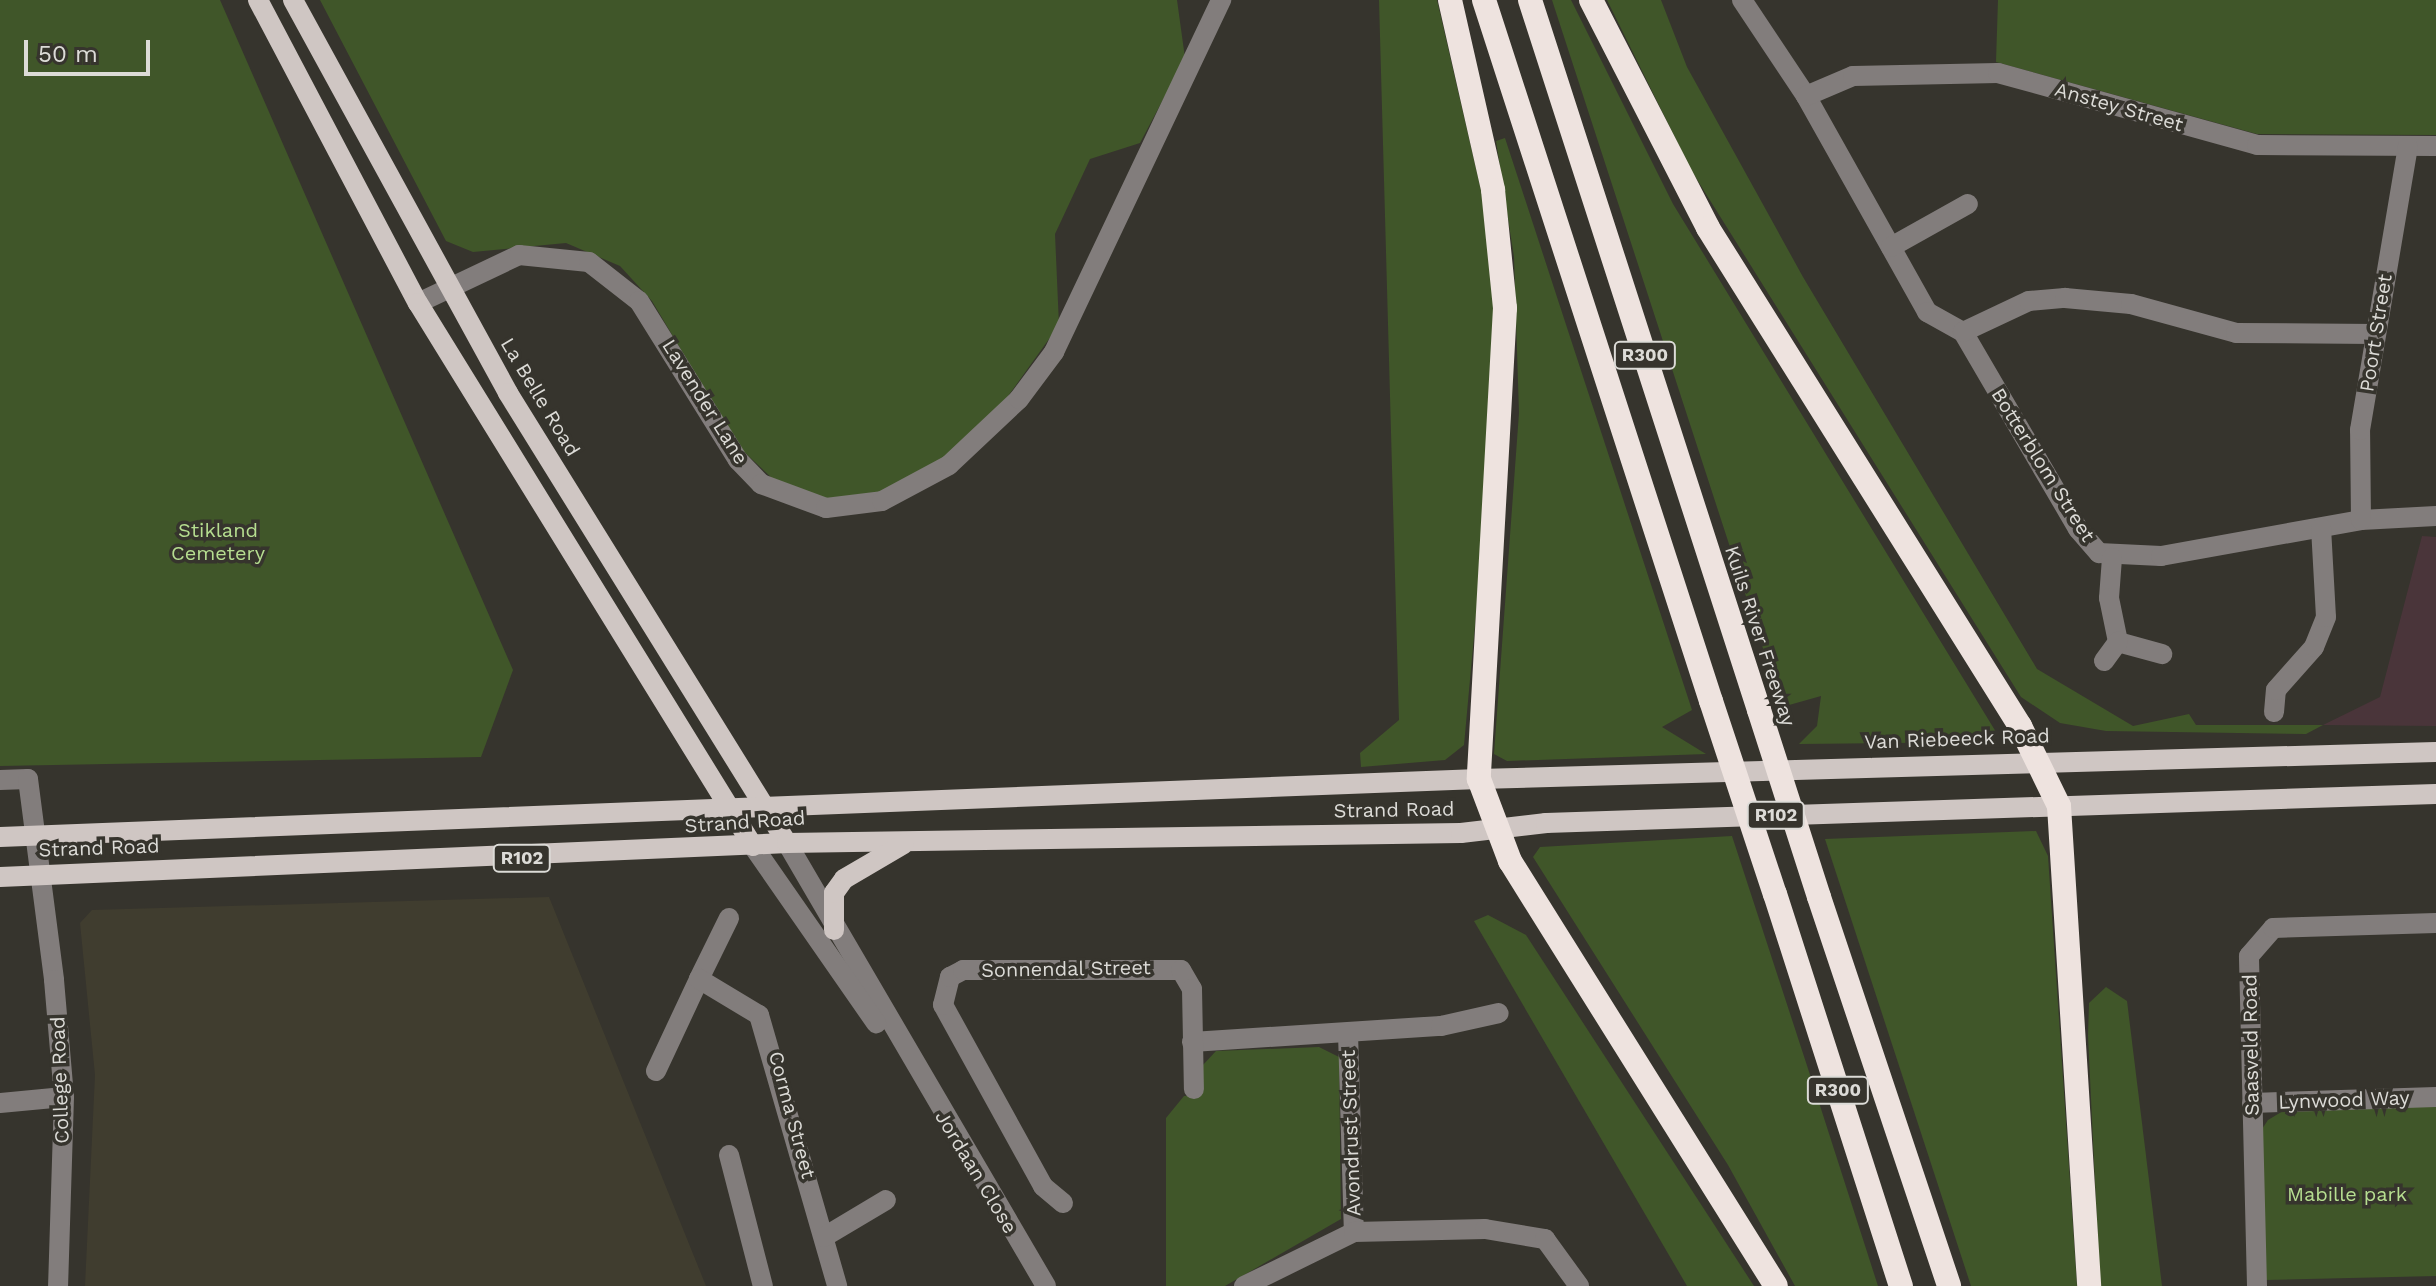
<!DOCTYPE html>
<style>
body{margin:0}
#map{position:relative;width:2436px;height:1286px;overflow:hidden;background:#36342d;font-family:"Work Sans",sans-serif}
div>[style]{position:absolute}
.commercial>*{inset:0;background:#4a353a}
.built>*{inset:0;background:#403d2f}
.green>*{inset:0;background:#405629}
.minor>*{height:20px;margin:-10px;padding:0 10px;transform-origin:10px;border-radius:10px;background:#827d7c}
.major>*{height:20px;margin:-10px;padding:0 10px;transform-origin:10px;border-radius:10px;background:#cfc6c3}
.highway>*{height:24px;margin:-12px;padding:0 12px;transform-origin:12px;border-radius:12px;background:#eee3df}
.highway-bridge>*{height:24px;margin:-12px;padding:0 12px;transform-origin:12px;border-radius:12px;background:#eee3df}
span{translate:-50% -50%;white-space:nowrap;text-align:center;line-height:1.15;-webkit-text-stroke:7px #36342d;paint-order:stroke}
.shield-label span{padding:2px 6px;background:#36342d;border:2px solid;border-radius:6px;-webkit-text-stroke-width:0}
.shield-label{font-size:18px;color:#dcdbd7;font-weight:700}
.street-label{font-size:20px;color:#dcdbd7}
.park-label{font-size:20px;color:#b6de90}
.scale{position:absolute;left:24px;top:40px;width:126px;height:36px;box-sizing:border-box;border:4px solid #dcdbd7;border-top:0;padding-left:10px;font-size:24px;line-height:28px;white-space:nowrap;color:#dcdbd7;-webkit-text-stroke:6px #36342d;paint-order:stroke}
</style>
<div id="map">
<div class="commercial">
<i style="clip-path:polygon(2422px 536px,2436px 537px,2436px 726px,2323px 725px,2380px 697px)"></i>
</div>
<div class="built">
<i style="clip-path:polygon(549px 897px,706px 1286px,85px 1286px,95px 1075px,80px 923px,92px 910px)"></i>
</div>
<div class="green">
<i style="clip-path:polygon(0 0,220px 0,513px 670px,481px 757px,0 766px)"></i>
<i style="clip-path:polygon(320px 0,1177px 0,1185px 58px,1140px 143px,1090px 159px,1055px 234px,1059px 325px,998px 410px,945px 457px,880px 492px,822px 499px,775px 481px,739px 447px,652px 301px,620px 266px,566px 243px,473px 252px,446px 241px)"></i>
<i style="clip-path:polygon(1379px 0,1437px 0,1484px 203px,1494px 314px,1493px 429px,1464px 745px,1445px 760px,1361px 767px,1360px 753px,1399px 720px)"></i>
<i style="clip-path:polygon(1552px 0,1571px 0,1673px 204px,1996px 732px,1992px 742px,1799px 744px,1817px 726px,1821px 696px,1782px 707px)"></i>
<i style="clip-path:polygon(1607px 0,1661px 0,1687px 67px,1803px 277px,2037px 669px,2133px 726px,2189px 714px,2196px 725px,2323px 725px,2306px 734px,2106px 731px,2060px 723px,2021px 697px,1691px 170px)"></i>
<i style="clip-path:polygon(1998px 0,2436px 0,2436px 135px,2257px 134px,1996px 62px)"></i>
<i style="clip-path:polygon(1505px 138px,1692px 710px,1662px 727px,1706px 754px,1507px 761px,1494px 754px,1519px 413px,1514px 257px,1496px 141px)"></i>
<i style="clip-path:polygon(2036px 831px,2048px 856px,2077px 1286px,1971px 1286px,1825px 839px)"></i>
<i style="clip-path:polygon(1732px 836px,1814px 1087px,1878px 1286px,1795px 1286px,1728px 1165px,1533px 857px,1540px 847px)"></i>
<i style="clip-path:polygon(1488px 915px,1526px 935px,1754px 1286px,1687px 1286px,1474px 921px)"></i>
<i style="clip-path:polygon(2106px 987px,2127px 1001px,2162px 1286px,2100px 1286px,2088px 1036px,2089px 1003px)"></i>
<i style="clip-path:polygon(1319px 1047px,1339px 1057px,1341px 1219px,1225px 1286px,1166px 1286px,1166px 1118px,1184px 1096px,1201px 1096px,1202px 1066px,1216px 1051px)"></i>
<i style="clip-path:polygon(2436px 1106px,2436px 1276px,2265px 1280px,2262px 1129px,2268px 1120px,2283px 1111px)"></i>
</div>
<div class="minor">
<i style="left:1742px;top:0;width:115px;rotate:56.3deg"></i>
<i style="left:1806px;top:96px;width:248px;rotate:60.7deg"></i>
<i style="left:1927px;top:312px;width:41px;rotate:29.1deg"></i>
<i style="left:1963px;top:332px;width:228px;rotate:59.7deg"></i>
<i style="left:2078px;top:529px;width:32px;rotate:49deg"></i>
<i style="left:2099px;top:553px;width:62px;rotate:2.8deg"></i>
<i style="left:2161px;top:556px;width:203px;rotate:-10.2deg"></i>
<i style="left:2361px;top:520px;width:75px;rotate:-3.1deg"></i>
<i style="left:1806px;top:96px;width:51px;rotate:-23.1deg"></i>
<i style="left:1853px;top:76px;width:145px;rotate:-1.2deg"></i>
<i style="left:1998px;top:73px;width:269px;rotate:15.5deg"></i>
<i style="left:2257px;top:145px;width:179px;rotate:0.3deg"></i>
<i style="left:1891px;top:247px;width:88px;rotate:-29.2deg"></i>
<i style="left:418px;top:303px;width:112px;rotate:-25.4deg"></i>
<i style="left:519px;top:255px;width:70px;rotate:5.7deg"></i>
<i style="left:589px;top:262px;width:63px;rotate:38deg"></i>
<i style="left:639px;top:301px;width:187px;rotate:58.1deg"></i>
<i style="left:738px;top:460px;width:33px;rotate:46deg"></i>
<i style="left:761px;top:484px;width:69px;rotate:20.3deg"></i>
<i style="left:826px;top:508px;width:56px;rotate:-7.1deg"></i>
<i style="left:882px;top:501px;width:76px;rotate:-28.2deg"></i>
<i style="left:949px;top:465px;width:96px;rotate:-43.3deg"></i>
<i style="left:1019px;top:399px;width:59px;rotate:-53.3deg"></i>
<i style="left:1054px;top:352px;width:390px;rotate:-64.6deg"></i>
<i style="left:1963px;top:332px;width:73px;rotate:-25.2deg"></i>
<i style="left:2029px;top:301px;width:36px;rotate:-5deg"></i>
<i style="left:2065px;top:298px;width:66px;rotate:5.2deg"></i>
<i style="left:2131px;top:304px;width:109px;rotate:15.4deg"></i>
<i style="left:2236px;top:333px;width:139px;rotate:0.4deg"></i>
<i style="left:2361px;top:520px;width:90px;rotate:-90.6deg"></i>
<i style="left:2360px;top:430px;width:287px;rotate:-80.4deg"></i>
<i style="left:2112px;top:558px;width:40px;rotate:94.3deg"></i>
<i style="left:2109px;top:598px;width:45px;rotate:78.4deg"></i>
<i style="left:2118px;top:642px;width:46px;rotate:15.3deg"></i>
<i style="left:2104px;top:661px;width:24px;rotate:-54deg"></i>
<i style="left:2274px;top:712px;width:22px;rotate:-85deg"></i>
<i style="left:2276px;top:690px;width:57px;rotate:-48.5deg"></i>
<i style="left:2314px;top:647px;width:32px;rotate:-68deg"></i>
<i style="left:2326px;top:617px;width:89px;rotate:-93.2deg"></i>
<i style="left:0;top:780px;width:28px;rotate:-2deg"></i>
<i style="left:28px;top:779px;width:203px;rotate:82.6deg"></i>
<i style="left:54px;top:980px;width:117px;rotate:85.1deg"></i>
<i style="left:64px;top:1097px;width:189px;rotate:91.8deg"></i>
<i style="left:787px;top:843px;width:513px;rotate:59.69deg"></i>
<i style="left:753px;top:846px;width:216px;rotate:55.2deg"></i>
<i style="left:699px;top:979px;width:68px;rotate:-63.8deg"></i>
<i style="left:1348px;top:1033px;width:199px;rotate:88.3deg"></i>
<i style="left:1192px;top:1042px;width:250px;rotate:-3.7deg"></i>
<i style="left:1441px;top:1026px;width:59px;rotate:-12.6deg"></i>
<i style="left:656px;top:1071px;width:102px;rotate:-64.9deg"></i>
<i style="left:699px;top:979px;width:70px;rotate:31deg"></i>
<i style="left:759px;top:1015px;width:282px;rotate:73.9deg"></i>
<i style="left:0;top:1103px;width:64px;rotate:-5.4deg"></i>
<i style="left:2252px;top:1103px;width:184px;rotate:-1.9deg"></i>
<i style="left:729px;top:1155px;width:135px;rotate:75.5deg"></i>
<i style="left:1063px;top:1203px;width:26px;rotate:-140deg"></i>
<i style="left:1043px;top:1186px;width:207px;rotate:-118.9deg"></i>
<i style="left:943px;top:1005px;width:29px;rotate:-76deg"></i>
<i style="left:950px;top:977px;width:15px;rotate:-28deg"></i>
<i style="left:963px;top:970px;width:218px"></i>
<i style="left:1181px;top:970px;width:22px;rotate:60deg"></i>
<i style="left:1192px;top:989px;width:100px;rotate:88.9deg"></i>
<i style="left:824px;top:1237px;width:72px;rotate:-30.8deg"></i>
<i style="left:1244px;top:1286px;width:123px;rotate:-26.1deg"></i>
<i style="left:1354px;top:1232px;width:131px;rotate:-1.3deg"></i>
<i style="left:1485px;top:1229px;width:61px;rotate:9.5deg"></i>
<i style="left:1545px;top:1239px;width:58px;rotate:54.1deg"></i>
<i style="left:2257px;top:1286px;width:330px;rotate:-91.4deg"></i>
<i style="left:2249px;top:956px;width:37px;rotate:-49deg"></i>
<i style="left:2273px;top:928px;width:163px;rotate:-1.8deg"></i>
</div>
<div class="major">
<i style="left:258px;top:0;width:343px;rotate:62.2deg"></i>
<i style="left:418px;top:303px;width:638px;rotate:58.33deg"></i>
<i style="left:293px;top:0;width:448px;rotate:61.3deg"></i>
<i style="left:508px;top:393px;width:529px;rotate:58.2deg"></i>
<i style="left:0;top:837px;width:1480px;rotate:-2.25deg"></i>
<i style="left:1479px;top:779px;width:957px;rotate:-1.62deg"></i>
<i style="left:0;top:877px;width:788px;rotate:-2.47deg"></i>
<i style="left:787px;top:843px;width:674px;rotate:-0.85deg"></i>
<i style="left:1461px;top:833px;width:86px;rotate:-6.7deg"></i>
<i style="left:1546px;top:823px;width:890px;rotate:-1.87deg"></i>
<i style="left:834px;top:930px;width:37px;rotate:-90deg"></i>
<i style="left:834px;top:893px;width:17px;rotate:-54deg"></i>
<i style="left:844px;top:879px;width:69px;rotate:-30.3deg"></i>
</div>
<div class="highway">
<i style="left:1450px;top:0;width:195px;rotate:77.2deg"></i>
<i style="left:1493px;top:190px;width:119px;rotate:84.2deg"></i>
<i style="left:1505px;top:308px;width:472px;rotate:93.2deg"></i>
<i style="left:1479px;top:779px;width:88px;rotate:69.3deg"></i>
<i style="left:1510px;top:861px;width:501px;rotate:57.96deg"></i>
<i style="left:1484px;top:0;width:737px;rotate:72.06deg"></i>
<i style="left:1530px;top:0;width:746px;rotate:72.12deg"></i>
<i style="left:1591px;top:0;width:256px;rotate:62.8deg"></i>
<i style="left:1708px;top:228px;width:588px;rotate:57.93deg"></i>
<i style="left:2020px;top:726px;width:89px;rotate:64deg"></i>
<i style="left:2059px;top:806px;width:481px;rotate:86.4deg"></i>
<i style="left:1775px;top:894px;width:412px;rotate:72.2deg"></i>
<i style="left:1819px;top:897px;width:410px;rotate:71.5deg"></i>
</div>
<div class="highway-bridge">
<i style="left:1711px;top:701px;width:203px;rotate:71.7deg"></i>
<i style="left:1759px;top:710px;width:196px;rotate:72.2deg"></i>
</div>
<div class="shield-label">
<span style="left:1645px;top:355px">R300</span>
<span style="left:1776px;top:815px">R102</span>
<span style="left:522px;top:858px">R102</span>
<span style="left:1838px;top:1090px">R300</span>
</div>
<div class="street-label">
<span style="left:2119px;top:107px;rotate:16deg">Anstey Street</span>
<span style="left:2376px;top:333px;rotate:-81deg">Poort Street</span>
<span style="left:540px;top:397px;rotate:59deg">La Belle Road</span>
<span style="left:705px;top:402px;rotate:58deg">Lavender Lane</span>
<span style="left:2043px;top:465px;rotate:58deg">Botterblom Street</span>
<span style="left:1760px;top:636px;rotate:72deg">Kuils River Freeway</span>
<span style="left:1957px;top:739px;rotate:-2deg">Van Riebeeck Road</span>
<span style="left:1394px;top:810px;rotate:-1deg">Strand Road</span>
<span style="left:745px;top:822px;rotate:-4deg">Strand Road</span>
<span style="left:99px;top:848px;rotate:-2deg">Strand Road</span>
<span style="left:1066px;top:969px;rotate:-1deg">Sonnendal Street</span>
<span style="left:2251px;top:1045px;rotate:-91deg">Saasveld Road</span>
<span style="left:60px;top:1080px;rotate:-92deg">College Road</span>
<span style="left:2344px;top:1100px;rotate:-2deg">Lynwood Way</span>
<span style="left:792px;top:1115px;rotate:75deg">Corma Street</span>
<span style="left:1351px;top:1133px;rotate:-92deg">Avondrust Street</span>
<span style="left:976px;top:1172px;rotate:59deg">Jordaan Close</span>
</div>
<div class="park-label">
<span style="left:218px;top:542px">Stikland<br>Cemetery</span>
<span style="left:2347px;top:1194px">Mabille park</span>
</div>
<div class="scale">50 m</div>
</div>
